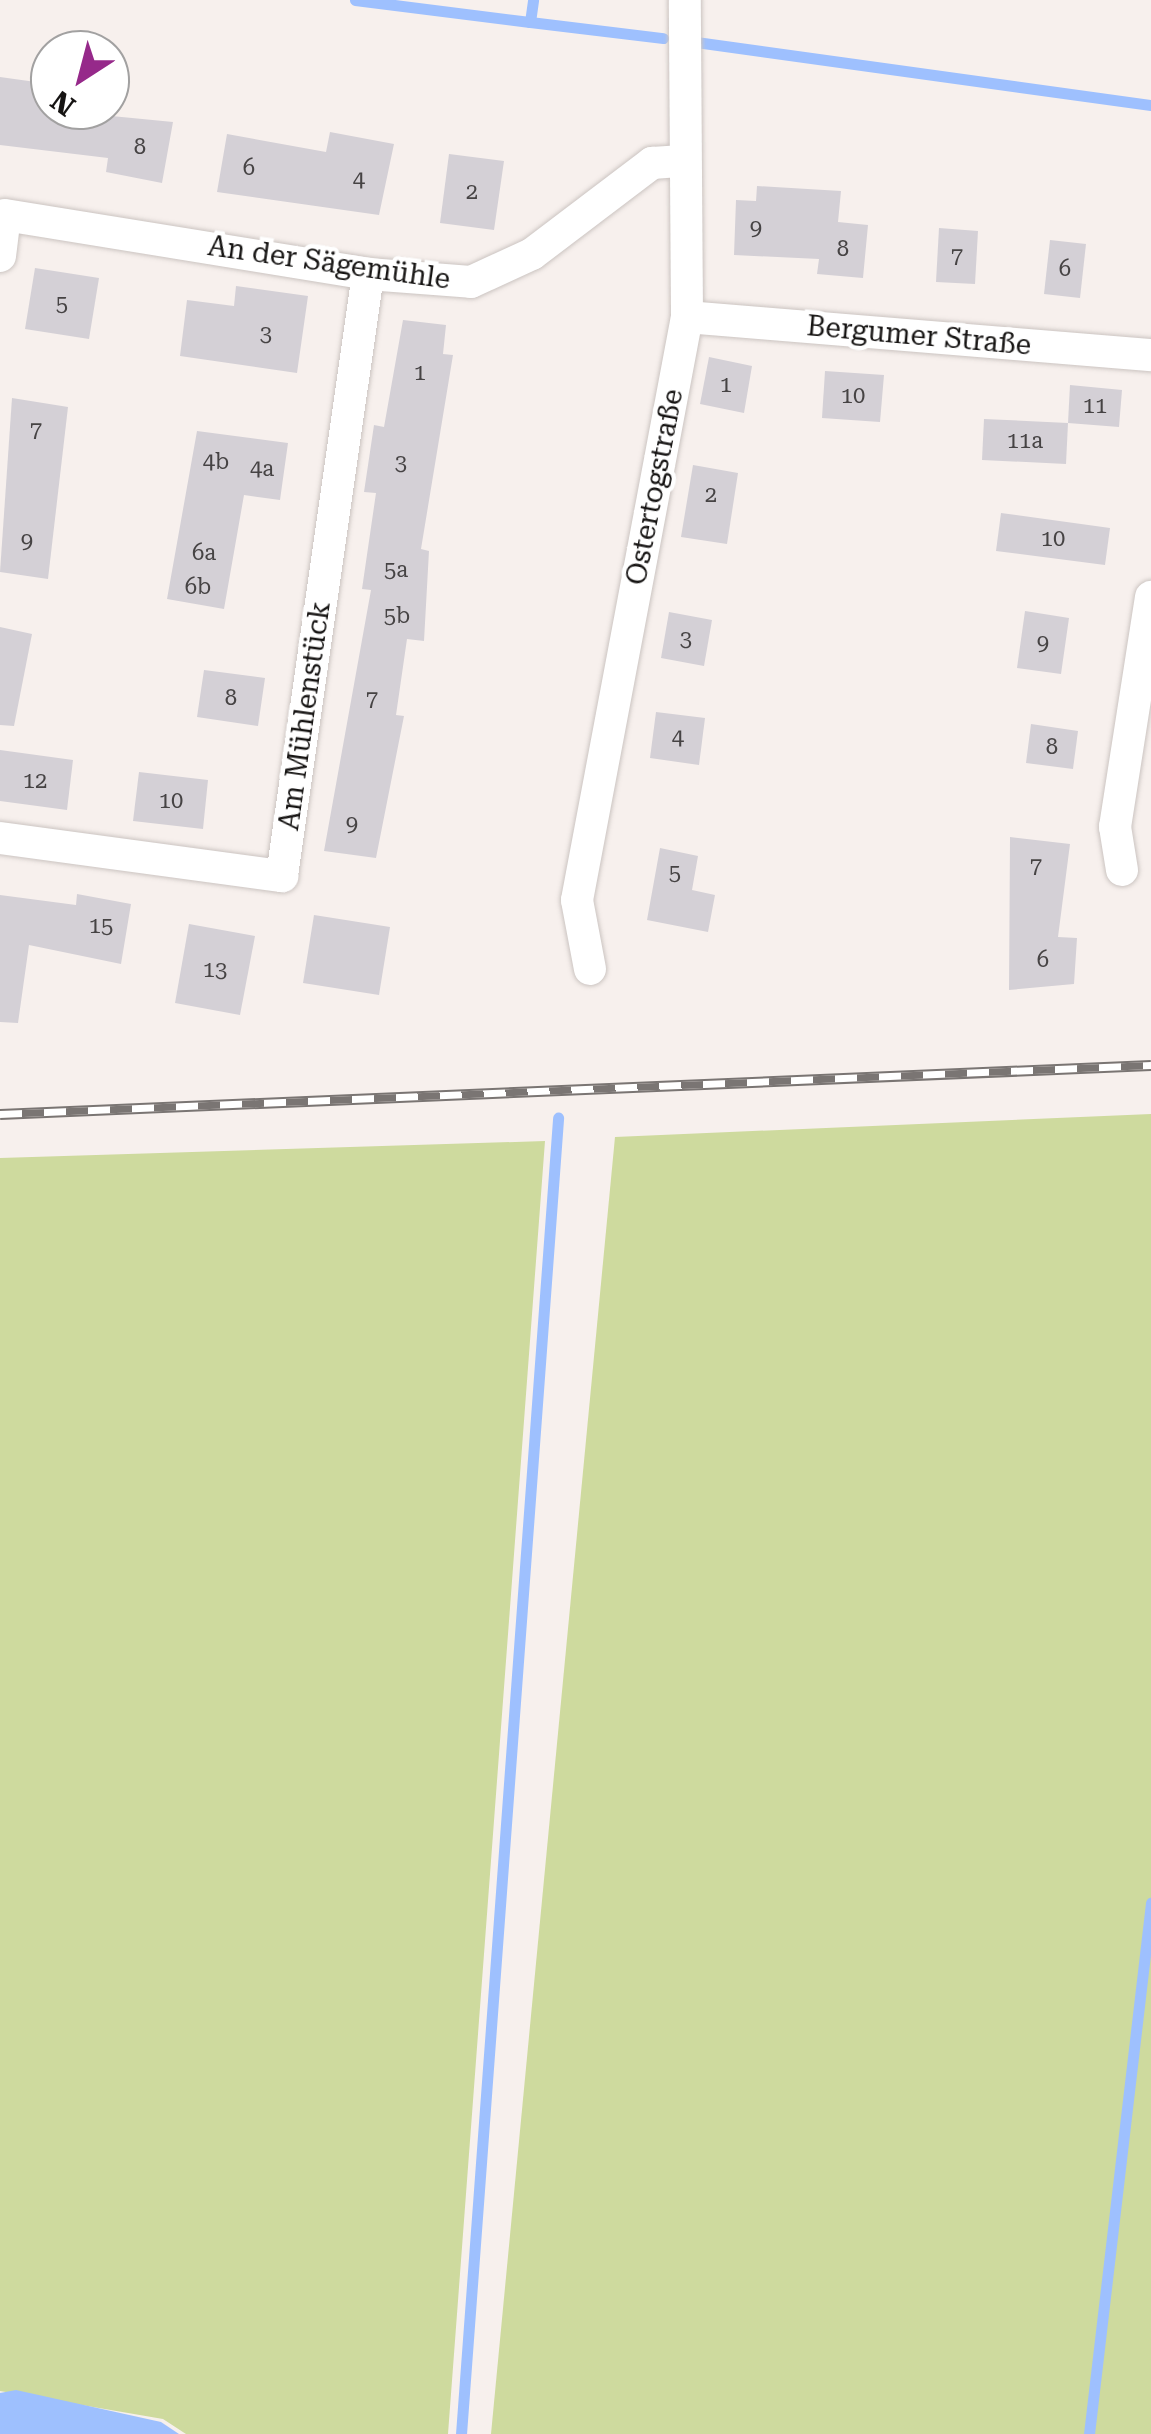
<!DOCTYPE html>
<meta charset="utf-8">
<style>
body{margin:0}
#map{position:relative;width:1151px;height:2434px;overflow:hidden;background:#f7f0ed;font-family:"Roboto Serif",serif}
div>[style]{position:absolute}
.green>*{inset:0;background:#ceda9e}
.water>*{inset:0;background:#9ec0fe}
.stream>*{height:11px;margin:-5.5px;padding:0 5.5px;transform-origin:5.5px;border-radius:5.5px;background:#9ec0fe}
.building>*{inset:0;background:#d4d0d6}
.roads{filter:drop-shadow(0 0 2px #cbc4c1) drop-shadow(0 0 2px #cbc4c1)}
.street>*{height:32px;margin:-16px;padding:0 16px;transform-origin:16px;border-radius:16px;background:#fff}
.rail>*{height:11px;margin-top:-5.5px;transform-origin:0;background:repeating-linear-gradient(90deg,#fff 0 22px,#7a7573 0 44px);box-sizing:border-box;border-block:2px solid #7a7573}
span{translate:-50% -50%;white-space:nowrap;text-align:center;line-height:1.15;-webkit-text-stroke:9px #fff;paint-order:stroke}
.number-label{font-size:22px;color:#464344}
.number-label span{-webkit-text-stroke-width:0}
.street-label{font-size:28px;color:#161413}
.north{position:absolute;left:30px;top:30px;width:100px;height:100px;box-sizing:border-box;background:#fff;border:2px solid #a2a1a1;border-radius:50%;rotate:216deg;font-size:28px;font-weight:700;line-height:40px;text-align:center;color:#161413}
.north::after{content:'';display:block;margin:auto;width:35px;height:45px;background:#96298a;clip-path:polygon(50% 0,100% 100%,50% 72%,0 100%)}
</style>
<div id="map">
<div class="green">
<i style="clip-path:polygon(1151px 1114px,1151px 2434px,491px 2434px,615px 1137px)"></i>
<i style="clip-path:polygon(545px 1141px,448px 2434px,186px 2434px,163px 2419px,0 2391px,0 1158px)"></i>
</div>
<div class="water">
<i style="clip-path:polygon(16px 2390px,161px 2422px,179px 2434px,0 2434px,0 2393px)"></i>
</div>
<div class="stream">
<i style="left:355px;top:0;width:176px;rotate:7.2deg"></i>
<i style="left:530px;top:22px;width:22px;rotate:-82deg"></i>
<i style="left:530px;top:22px;width:134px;rotate:6.9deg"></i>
<i style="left:696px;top:42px;width:459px;rotate:7.9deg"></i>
<i style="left:461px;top:2434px;width:1320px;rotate:-85.78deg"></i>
<i style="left:1089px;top:2434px;width:535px;rotate:-83.34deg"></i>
</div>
<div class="building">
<i style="clip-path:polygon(0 77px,50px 84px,50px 110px,173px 122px,162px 183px,106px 172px,108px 158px,0 145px)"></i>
<i style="clip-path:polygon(330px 132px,394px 144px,379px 215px,217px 192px,227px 134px,326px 152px)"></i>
<i style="clip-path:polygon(449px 154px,504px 161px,494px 230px,440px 223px)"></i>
<i style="clip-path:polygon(757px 186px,841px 191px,838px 222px,868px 225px,863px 278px,817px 274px,819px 259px,734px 255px,736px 200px,756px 201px)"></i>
<i style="clip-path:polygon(939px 228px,978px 231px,975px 284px,936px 282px)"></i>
<i style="clip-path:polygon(1050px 240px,1086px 244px,1080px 298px,1044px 294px)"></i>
<i style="clip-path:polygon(35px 268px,99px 278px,89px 339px,25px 329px)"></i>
<i style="clip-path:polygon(236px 286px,308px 296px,297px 373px,180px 356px,187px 300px,234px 306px)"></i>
<i style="clip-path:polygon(403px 320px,446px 325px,443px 354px,453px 355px,421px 549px,429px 551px,424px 641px,407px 639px,396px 715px,404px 716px,376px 858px,324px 851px,371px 590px,362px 589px,376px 493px,364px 492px,374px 425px,384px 427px)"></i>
<i style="clip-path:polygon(709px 357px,752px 366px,744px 413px,700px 404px)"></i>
<i style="clip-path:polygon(825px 371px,884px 375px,880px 422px,822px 418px)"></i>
<i style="clip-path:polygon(1070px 385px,1122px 390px,1119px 427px,1068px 423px)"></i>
<i style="clip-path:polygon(12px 398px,68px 407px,48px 579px,0 572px)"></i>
<i style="clip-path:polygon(984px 419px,1068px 423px,1066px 464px,982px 460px)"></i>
<i style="clip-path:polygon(197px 431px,288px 443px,280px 500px,244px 495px,224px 609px,167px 599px)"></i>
<i style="clip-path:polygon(693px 465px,738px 473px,727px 544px,681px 537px)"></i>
<i style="clip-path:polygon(1001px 513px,1110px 528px,1105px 565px,996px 551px)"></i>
<i style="clip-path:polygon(1025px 611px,1069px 618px,1061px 674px,1017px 668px)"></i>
<i style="clip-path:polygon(669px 612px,712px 620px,704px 666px,661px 658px)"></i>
<i style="clip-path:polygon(0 627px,32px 634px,14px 726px,0 725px)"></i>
<i style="clip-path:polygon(204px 670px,265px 678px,258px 726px,197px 717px)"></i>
<i style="clip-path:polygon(656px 712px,705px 718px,699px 765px,650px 758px)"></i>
<i style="clip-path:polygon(1031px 724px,1078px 731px,1073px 769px,1026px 763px)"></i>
<i style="clip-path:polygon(0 750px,73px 760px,67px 810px,0 801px)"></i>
<i style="clip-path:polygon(139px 772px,208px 780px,203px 829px,133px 821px)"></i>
<i style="clip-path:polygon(1010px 837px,1070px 844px,1058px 937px,1077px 938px,1074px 984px,1009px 990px)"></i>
<i style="clip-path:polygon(660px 848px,698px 856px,692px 890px,715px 895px,708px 932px,647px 920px)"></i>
<i style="clip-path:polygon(77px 894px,131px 904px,121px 964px,29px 945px,18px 1023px,0 1022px,0 895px,76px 905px)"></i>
<i style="clip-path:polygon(314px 915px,390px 927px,379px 995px,303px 983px)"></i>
<i style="clip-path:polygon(189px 924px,255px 936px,240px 1015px,175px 1003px)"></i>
</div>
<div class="roads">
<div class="street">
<i style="left:0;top:256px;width:41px;rotate:-83deg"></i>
<i style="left:5px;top:215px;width:368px;rotate:9.2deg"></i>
<i style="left:368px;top:274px;width:103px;rotate:4.4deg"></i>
<i style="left:471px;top:282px;width:67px;rotate:-24.7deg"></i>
<i style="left:532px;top:254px;width:151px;rotate:-37.2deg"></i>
<i style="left:652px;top:163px;width:27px;rotate:-4deg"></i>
<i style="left:687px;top:317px;width:466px;rotate:4.7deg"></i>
<i style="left:0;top:838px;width:285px;rotate:7.7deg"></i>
<i style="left:282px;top:876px;width:608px;rotate:-81.87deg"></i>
<i style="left:1122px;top:870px;width:44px;rotate:-99.2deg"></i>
<i style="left:1115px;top:827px;width:233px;rotate:-81.1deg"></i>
<i style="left:590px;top:969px;width:70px;rotate:-100.7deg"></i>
<i style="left:577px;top:900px;width:593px;rotate:-79.32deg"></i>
<i style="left:687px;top:317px;width:317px;rotate:-90.4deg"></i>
</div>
</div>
<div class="rail">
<i style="left:0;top:1114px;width:1152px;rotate:-2.44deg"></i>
</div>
<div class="number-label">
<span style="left:140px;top:147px">8</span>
<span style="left:249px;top:168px">6</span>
<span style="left:359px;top:180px">4</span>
<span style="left:472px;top:192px">2</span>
<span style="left:756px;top:228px">9</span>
<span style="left:843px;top:249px">8</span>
<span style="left:957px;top:256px">7</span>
<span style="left:1065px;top:269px">6</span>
<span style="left:62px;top:304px">5</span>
<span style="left:266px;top:334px">3</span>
<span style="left:420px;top:373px">1</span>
<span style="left:726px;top:385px">1</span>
<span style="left:853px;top:396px">10</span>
<span style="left:1095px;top:406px">11</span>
<span style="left:36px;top:430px">7</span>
<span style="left:1025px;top:441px">11a</span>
<span style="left:216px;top:462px">4b</span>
<span style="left:401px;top:463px">3</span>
<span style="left:262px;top:469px">4a</span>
<span style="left:711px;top:495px">2</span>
<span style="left:1053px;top:539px">10</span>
<span style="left:27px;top:541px">9</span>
<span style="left:204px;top:553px">6a</span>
<span style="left:396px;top:570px">5a</span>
<span style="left:198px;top:587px">6b</span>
<span style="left:397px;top:616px">5b</span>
<span style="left:686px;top:639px">3</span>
<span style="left:1043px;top:643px">9</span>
<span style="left:231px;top:698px">8</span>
<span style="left:372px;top:699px">7</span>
<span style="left:678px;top:738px">4</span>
<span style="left:1052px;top:747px">8</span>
<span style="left:35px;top:781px">12</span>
<span style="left:171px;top:801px">10</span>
<span style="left:352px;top:824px">9</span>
<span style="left:1036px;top:866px">7</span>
<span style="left:675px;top:873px">5</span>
<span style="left:101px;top:926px">15</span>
<span style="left:1043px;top:960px">6</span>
<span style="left:215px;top:970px">13</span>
</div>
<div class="street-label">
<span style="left:329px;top:263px;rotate:8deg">An der Sägemühle</span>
<span style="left:919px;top:336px;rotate:5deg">Bergumer Straße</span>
<span style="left:655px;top:487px;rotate:-79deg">Ostertogstraße</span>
<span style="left:305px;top:716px;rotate:-82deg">Am Mühlenstück</span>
</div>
<div class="north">N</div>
</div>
